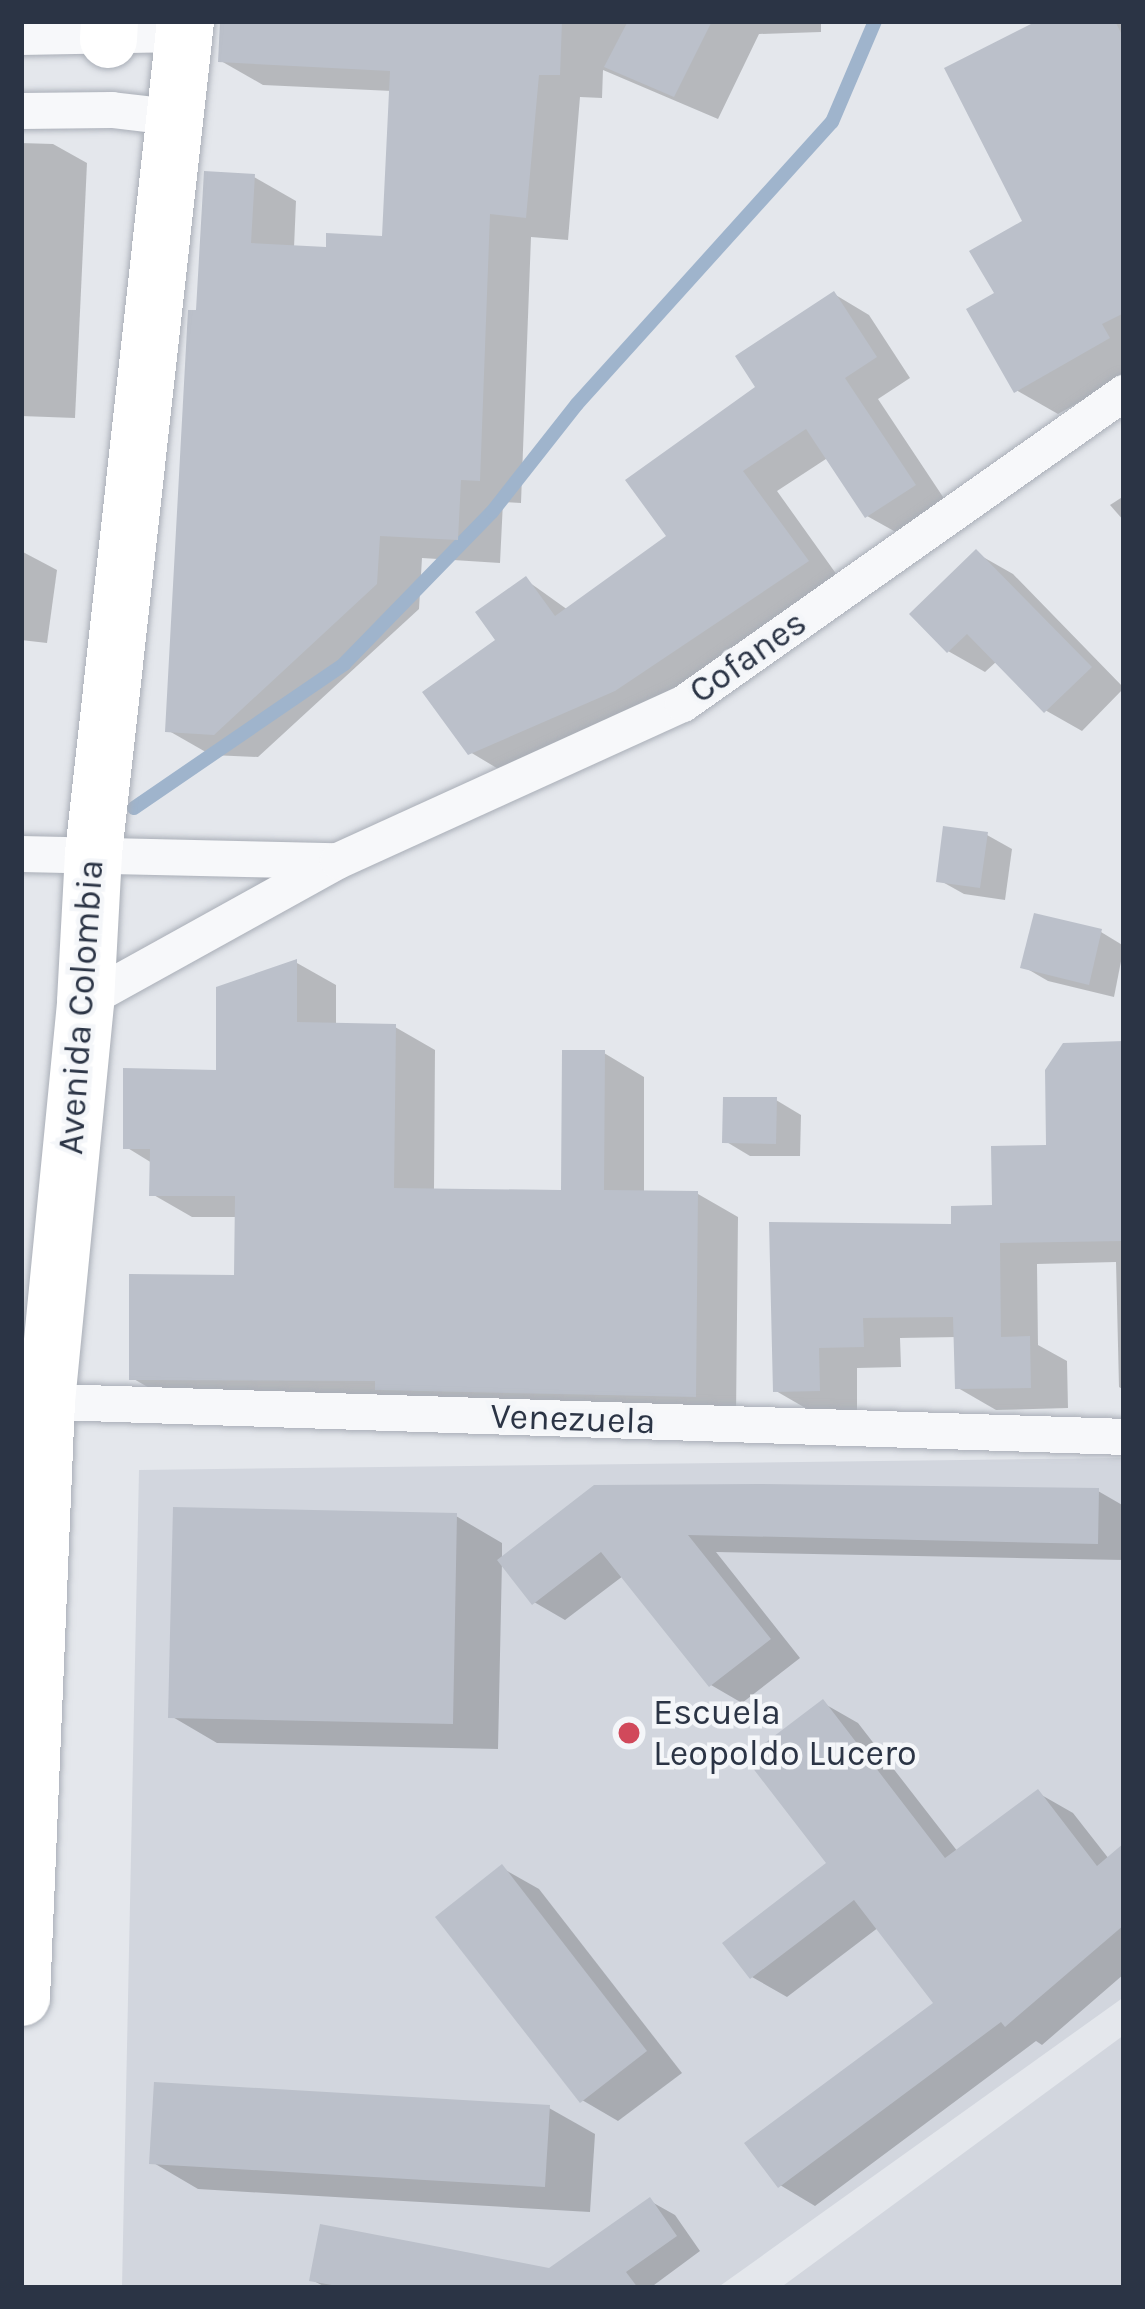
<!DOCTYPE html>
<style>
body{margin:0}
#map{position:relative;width:1145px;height:2309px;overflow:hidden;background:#e4e7ec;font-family:Karla,sans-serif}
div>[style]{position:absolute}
.built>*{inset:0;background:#d2d6de}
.shadow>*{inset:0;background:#0003}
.stream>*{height:14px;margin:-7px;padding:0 7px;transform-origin:7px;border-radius:7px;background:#9fb4cc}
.building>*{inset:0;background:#bbc0ca}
.roads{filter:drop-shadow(0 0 3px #a9aeb7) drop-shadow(0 0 3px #a9aeb7)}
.minor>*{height:36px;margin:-18px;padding:0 18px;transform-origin:18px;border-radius:18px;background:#f7f8fa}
.primary>*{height:57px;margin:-28.5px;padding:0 28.5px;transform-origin:28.5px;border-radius:28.5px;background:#fff}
.dots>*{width:33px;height:33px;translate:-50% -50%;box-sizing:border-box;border:6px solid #f4f6f9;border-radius:50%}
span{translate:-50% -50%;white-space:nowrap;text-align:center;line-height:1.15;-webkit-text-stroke:9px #f4f6f9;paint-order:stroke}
.street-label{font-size:36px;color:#2b3445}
.poi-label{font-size:36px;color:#2b3445}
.left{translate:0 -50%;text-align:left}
.frame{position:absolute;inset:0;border:24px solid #2b3445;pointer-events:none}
</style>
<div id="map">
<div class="built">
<i style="clip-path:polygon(1124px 1458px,1124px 1997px,717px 2288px,122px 2288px,139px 1470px)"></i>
<i style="clip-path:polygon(1124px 2035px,1124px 2288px,780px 2288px)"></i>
</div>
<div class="shadow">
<i style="clip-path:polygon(223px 21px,821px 21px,821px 32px,759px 34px,718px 119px,603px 70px,602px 98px,580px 97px,568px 240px,531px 237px,521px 503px,503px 502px,500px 563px,422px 558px,419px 609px,258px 757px,211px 755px,169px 731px,199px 313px,254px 177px,296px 201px,294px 248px,328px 250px,385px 240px,392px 91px,263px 85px,221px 61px)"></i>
<i style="clip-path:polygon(1044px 21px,1124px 21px,1124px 377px,1058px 414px,1016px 390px,998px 294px,1026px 223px)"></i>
<i style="clip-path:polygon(21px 143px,53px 144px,87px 163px,75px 418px,21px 416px)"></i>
<i style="clip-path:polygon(834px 294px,869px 315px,910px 378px,878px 399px,949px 506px,903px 536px,867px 516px,829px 457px,777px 491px,842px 582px,648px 712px,505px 773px,470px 752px,500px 640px,526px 580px,568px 610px,670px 537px,759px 388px)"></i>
<i style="clip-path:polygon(1124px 496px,1124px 521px,1110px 505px)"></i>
<i style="clip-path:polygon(21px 551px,57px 570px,47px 643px,21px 640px)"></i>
<i style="clip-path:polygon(976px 553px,1013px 574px,1124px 688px,1082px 731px,1045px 710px,997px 661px,985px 672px,948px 651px)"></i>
<i style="clip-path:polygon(987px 835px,1012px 849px,1005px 900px,964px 894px,939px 880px)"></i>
<i style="clip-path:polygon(1101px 932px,1124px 946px,1114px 997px,1048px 981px,1024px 967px)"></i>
<i style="clip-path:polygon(297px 963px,336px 985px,336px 1026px,395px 1027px,435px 1050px,434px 1191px,563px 1193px,604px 1053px,644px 1077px,644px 1193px,698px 1194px,738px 1217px,736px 1418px,172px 1401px,132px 1378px,237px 1278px,237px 1217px,192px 1217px,152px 1194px,152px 1163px,126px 1147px,219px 1073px)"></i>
<i style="clip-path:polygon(1124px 1044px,1124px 1390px,1119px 1387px,1116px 1262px,1037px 1264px,1038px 1345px,1067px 1361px,1068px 1408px,996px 1410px,958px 1388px,957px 1337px,900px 1338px,901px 1367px,857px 1368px,857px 1411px,814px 1413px,776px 1391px,772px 1225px,954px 1227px,995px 1208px,1049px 1148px)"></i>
<i style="clip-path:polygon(776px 1100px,801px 1115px,800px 1156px,750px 1156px,725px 1141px)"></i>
<i style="clip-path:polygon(595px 1488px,1098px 1491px,1124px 1506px,1124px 1560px,716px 1552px,800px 1658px,742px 1703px,711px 1685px,623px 1576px,565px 1620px,534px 1602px,502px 1561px,498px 1749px,217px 1743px,171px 1716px,456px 1516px,502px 1543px,502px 1560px)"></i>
<i style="clip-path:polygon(823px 1703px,858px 1723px,958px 1852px,1038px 1793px,1073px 1813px,1109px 1859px,1124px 1847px,1124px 1974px,1042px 2045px,1036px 2041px,815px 2206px,780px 2185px,937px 2003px,879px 1927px,787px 1997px,752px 1977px,830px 1864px)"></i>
<i style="clip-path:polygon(502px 1868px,539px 1889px,682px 2073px,618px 2121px,582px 2100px)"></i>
<i style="clip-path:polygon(549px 2108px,595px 2134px,590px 2212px,198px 2189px,152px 2162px)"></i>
<i style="clip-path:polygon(650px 2201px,675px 2215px,700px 2251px,650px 2288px,327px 2288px,312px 2280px,546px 2274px)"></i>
</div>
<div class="stream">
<i style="left:134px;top:808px;width:255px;rotate:-34.4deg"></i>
<i style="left:344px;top:664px;width:212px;rotate:-45.8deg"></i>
<i style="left:492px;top:512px;width:137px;rotate:-51.8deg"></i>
<i style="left:577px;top:404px;width:380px;rotate:-47.9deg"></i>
<i style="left:832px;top:122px;width:110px;rotate:-66.9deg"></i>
</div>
<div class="building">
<i style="clip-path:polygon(220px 21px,562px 21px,560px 75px,539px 75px,526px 218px,490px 214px,480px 481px,461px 480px,458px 540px,380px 536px,377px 584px,214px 735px,165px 732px,188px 310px,196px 310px,204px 171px,255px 174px,251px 243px,326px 247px,326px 233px,382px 236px,390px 71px,218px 62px)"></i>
<i style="clip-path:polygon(628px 21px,712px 21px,674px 97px,604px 67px)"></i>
<i style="clip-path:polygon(1037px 21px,1115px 21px,1124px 39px,1124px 313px,1102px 324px,1110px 338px,1014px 393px,966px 309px,994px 293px,969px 251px,1022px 221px,944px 68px)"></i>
<i style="clip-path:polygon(834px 291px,877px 357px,845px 378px,916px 485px,865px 518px,806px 429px,743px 471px,809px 561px,615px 691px,468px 755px,422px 692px,495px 640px,475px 612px,526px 576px,555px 616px,666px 536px,625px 480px,755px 387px,735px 356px)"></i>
<i style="clip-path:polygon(976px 549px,1092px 667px,1044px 713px,967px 634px,947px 653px,909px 614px)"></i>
<i style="clip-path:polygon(943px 826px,988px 832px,980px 888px,936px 882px)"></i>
<i style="clip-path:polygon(1034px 913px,1102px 929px,1089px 985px,1020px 968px)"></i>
<i style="clip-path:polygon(297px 959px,297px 1022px,396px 1024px,394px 1188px,561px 1190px,562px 1050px,605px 1050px,604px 1190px,698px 1191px,696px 1397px,375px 1390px,375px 1381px,129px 1380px,129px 1274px,234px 1275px,235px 1196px,149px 1196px,150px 1149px,123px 1149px,123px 1068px,216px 1070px,216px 987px)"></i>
<i style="clip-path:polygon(1124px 1041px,1124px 1241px,1000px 1243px,1001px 1337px,1030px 1336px,1031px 1388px,955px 1389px,953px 1317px,863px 1318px,864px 1347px,819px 1348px,820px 1391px,773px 1392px,769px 1222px,951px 1224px,951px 1206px,992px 1205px,991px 1146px,1046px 1145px,1045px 1070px,1063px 1043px)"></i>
<i style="clip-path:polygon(723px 1097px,777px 1097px,776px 1144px,722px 1143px)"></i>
<i style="clip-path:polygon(759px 1484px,1099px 1488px,1098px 1544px,688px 1535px,771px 1639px,709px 1687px,601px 1552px,532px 1605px,497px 1560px,594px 1485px)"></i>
<i style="clip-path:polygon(173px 1507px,457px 1513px,453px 1724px,168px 1718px)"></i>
<i style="clip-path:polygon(823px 1699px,945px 1858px,1038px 1789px,1097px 1866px,1124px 1843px,1124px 1925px,1005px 2027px,1001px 2022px,778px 2188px,744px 2143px,933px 2003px,854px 1900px,750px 1979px,722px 1943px,826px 1863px,745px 1758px)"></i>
<i style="clip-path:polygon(502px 1864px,647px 2051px,580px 2103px,435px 1917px)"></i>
<i style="clip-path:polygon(154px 2082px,550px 2105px,545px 2187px,149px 2164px)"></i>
<i style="clip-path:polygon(650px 2197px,677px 2236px,626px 2272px,638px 2288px,349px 2288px,309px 2281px,320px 2224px,549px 2268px)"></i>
</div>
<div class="roads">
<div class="minor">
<i style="left:21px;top:37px;width:162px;rotate:-1.1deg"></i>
<i style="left:21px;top:111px;width:91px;rotate:-0.6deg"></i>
<i style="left:112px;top:110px;width:59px;rotate:6.8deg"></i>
<i style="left:21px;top:854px;width:314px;rotate:1.3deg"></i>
<i style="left:85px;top:1001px;width:289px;rotate:-29deg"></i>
<i style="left:338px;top:861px;width:379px;rotate:-24.5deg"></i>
<i style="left:683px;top:704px;width:540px;rotate:-35.19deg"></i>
<i style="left:24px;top:1401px;width:1101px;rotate:1.87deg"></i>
</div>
<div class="primary">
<i style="left:108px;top:39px;width:18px;rotate:-87deg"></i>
<i style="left:21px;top:1997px;width:597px;rotate:-87.6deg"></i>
<i style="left:46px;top:1401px;width:402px;rotate:-84.4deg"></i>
<i style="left:85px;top:1001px;width:148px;rotate:-86.9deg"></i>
<i style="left:93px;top:853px;width:837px;rotate:-83.69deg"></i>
</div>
</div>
<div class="dots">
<i style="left:629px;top:1733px;background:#d1495b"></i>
</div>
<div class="street-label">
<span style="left:748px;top:657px;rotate:-35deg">Cofanes</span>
<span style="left:81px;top:1007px;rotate:-86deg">Avenida Colombia</span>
<span style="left:573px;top:1419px;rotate:2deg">Venezuela</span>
</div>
<div class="poi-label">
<span class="left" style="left:653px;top:1733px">Escuela<br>Leopoldo Lucero</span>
</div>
<div class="frame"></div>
</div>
